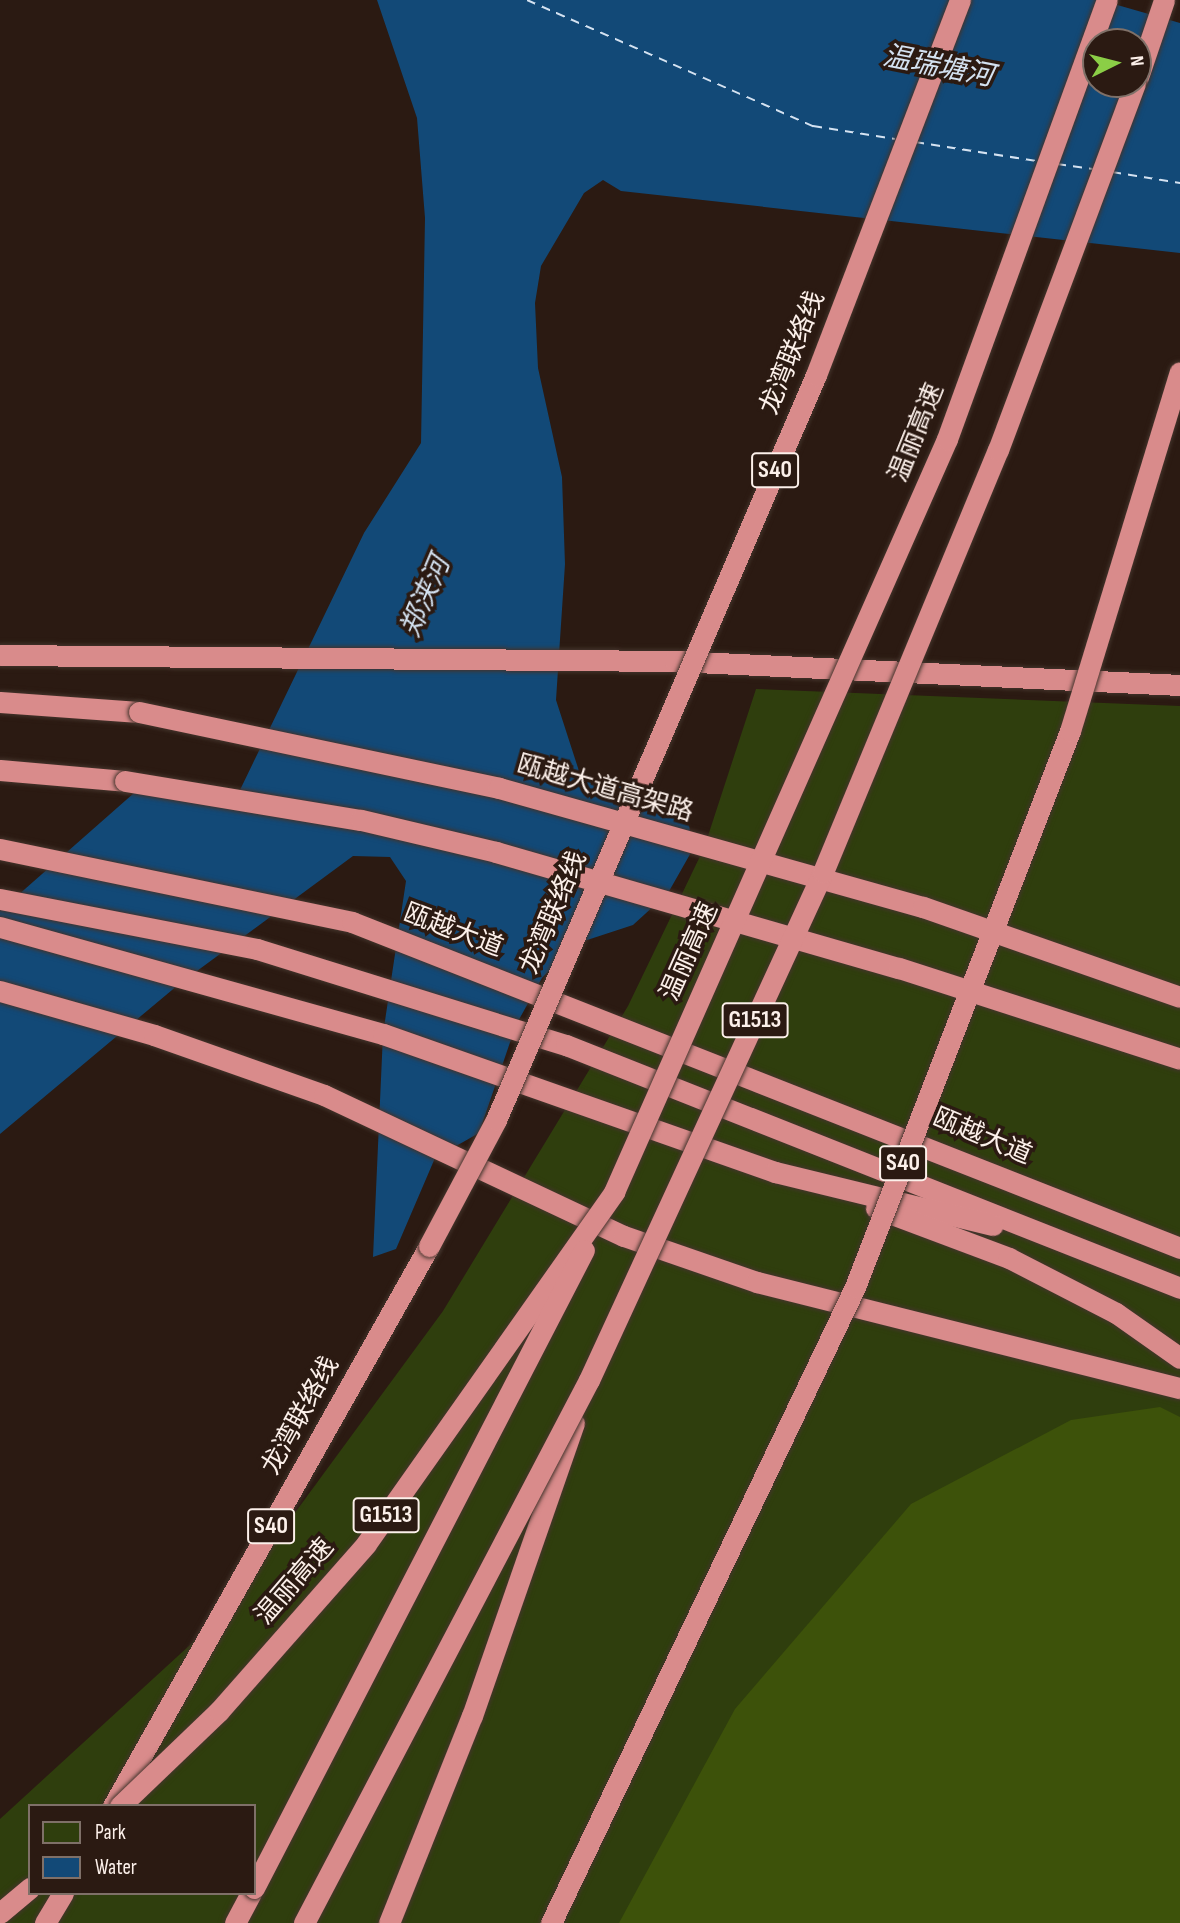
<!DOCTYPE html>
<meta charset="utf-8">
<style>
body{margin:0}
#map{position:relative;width:1180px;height:1923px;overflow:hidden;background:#2b1a12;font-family:"Sofia Sans Condensed","Noto Sans SC",sans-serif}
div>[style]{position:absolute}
.green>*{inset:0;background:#2f3e0d}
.forest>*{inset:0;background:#3d520a}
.water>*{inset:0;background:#124977}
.ferry>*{height:2px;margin-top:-1px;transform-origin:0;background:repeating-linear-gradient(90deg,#d4e2f1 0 9px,transparent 0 16px)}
.roads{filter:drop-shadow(0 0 2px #44342c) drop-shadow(0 0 2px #44342c)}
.highway>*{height:21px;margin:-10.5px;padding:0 10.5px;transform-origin:10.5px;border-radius:10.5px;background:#d98b8b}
.bridges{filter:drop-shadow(0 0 2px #44342c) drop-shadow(0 0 2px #44342c)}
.highway-bridge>*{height:21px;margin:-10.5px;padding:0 10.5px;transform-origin:10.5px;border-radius:10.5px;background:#d98b8b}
span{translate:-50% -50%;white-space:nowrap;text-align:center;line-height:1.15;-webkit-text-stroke:7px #2b1a12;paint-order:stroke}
.shield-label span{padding:2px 5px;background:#2b1a12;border:2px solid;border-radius:5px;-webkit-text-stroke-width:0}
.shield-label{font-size:24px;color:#fcf0ea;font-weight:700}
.street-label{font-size:26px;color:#fcf0ea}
.water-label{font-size:28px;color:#d4e2f1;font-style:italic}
.legend{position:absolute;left:28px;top:1804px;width:228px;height:91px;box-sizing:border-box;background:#2b1a12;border:2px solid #7f7068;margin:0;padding:9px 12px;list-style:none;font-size:21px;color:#fcf0ea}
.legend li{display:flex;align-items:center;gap:14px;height:35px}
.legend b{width:35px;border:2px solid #7f7068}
.north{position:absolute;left:1082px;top:28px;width:70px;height:70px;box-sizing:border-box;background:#2b1a12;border:2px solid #7f7068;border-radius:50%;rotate:84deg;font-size:19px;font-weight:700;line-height:28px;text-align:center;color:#fcf0ea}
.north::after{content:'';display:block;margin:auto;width:24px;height:32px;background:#8bce46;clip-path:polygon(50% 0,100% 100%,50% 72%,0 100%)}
</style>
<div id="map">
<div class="green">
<i style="clip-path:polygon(evenodd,756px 689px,1180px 706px,1180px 1923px,0 1923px,0 1819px,214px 1623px,443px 1311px,628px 1006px,704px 848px,756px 689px,30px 1806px,254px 1806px,254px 1893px,30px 1893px,30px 1806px)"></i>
</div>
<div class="forest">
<i style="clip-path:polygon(1160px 1407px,1180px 1417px,1180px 1923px,619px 1923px,735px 1709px,911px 1504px,1071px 1420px)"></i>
</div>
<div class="water">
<i style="clip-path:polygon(evenodd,377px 0,1100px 0,1180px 23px,1180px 253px,621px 191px,603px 180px,584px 193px,541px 266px,535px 303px,538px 368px,562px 477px,565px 564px,556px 700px,579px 771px,674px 802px,689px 825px,693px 849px,668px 893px,633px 925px,575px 944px,542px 978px,516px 1025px,479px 1133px,435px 1158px,396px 1249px,373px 1257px,383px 1034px,406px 881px,390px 857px,353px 856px,178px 985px,0 1134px,0 911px,134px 793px,240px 790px,364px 533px,421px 443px,425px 218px,417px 118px,377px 0,1096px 42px,1138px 42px,1138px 84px,1096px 84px,1096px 42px)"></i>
</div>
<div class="ferry">
<i style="left:527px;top:0;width:313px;rotate:23.8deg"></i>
<i style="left:813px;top:126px;width:83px;rotate:9deg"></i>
<i style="left:915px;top:142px;width:123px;rotate:8.9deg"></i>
<i style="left:1057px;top:164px;width:36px;rotate:8deg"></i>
<i style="left:1112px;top:172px;width:69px;rotate:9.2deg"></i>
</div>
<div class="roads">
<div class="highway">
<i style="left:1138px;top:77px;width:81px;rotate:-71.3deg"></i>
<i style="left:0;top:655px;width:675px;rotate:0.51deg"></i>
<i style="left:675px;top:661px;width:506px;rotate:2.72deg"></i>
<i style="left:0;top:702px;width:139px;rotate:4.1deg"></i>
<i style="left:0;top:770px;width:125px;rotate:5deg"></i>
<i style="left:0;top:849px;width:359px;rotate:11.7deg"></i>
<i style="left:352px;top:922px;width:890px;rotate:21.49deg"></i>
<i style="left:0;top:899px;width:262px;rotate:11deg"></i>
<i style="left:257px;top:949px;width:324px;rotate:17.3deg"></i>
<i style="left:566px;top:1045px;width:660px;rotate:21.59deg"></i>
<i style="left:0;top:927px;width:398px;rotate:15.6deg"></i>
<i style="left:383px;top:1034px;width:416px;rotate:19.4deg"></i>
<i style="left:775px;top:1172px;width:224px;rotate:13.7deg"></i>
<i style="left:0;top:991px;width:160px;rotate:15.9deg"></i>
<i style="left:154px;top:1035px;width:180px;rotate:19.4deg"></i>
<i style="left:324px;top:1095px;width:331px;rotate:25.2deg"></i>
<i style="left:624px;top:1236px;width:141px;rotate:19.1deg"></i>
<i style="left:757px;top:1282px;width:436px;rotate:14.1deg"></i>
<i style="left:876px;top:1208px;width:142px;rotate:20.6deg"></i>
<i style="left:1009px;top:1258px;width:120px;rotate:27.2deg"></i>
<i style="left:1116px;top:1313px;width:78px;rotate:35.1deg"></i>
<i style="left:113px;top:1806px;width:643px;rotate:-60.56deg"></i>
<i style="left:0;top:1913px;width:39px;rotate:-40deg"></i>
<i style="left:45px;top:1923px;width:35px;rotate:-59deg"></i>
<i style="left:235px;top:1923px;width:34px;rotate:-62deg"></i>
<i style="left:389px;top:1923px;width:223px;rotate:-68.2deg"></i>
<i style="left:472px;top:1716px;width:310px;rotate:-70.8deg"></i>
</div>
</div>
<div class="bridges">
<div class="highway-bridge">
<i style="left:139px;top:712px;width:368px;rotate:11.9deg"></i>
<i style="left:499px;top:788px;width:440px;rotate:15.7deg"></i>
<i style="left:923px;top:907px;width:272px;rotate:19.3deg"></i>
<i style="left:125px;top:781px;width:239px;rotate:9.4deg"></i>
<i style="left:361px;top:820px;width:139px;rotate:13.3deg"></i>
<i style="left:496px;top:852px;width:419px;rotate:16.1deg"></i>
<i style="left:899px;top:968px;width:295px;rotate:17.9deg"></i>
<i style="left:429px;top:1246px;width:143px;rotate:-62deg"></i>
<i style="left:496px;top:1120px;width:811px;rotate:-66.76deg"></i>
<i style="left:816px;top:375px;width:402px;rotate:-69deg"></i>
<i style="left:120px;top:1806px;width:137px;rotate:-43.8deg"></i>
<i style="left:219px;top:1711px;width:222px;rotate:-48.6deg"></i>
<i style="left:366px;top:1544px;width:431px;rotate:-54.8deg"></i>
<i style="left:614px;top:1192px;width:823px;rotate:-66.14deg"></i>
<i style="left:947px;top:439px;width:467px;rotate:-70deg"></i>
<i style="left:254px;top:1888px;width:718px;rotate:-62.65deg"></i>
<i style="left:304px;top:1923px;width:613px;rotate:-62.31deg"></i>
<i style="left:589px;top:1380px;width:559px;rotate:-65.27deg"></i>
<i style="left:823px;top:872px;width:457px;rotate:-67.5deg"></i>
<i style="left:998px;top:450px;width:391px;rotate:-69.5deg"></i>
<i style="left:551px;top:1923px;width:705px;rotate:-64.45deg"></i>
<i style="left:855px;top:1287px;width:596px;rotate:-68.86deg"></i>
<i style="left:1070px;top:731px;width:375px;rotate:-73deg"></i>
</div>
</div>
<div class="shield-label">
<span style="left:775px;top:470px">S40</span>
<span style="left:755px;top:1020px">G1513</span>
<span style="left:903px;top:1163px">S40</span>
<span style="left:386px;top:1515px">G1513</span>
<span style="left:271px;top:1526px">S40</span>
</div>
<div class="street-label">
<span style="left:793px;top:353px;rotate:-68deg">龙湾联络线</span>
<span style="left:917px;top:433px;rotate:-68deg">温丽高速</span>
<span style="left:605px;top:789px;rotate:16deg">瓯越大道高架路</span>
<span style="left:554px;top:913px;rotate:-67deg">龙湾联络线</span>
<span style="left:453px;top:931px;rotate:21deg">瓯越大道</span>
<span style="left:690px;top:952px;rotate:-66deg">温丽高速</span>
<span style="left:982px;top:1137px;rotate:23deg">瓯越大道</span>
<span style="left:301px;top:1416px;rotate:-61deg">龙湾联络线</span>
<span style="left:295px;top:1582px;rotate:-49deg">温丽高速</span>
</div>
<div class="water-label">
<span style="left:938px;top:67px;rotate:11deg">温瑞塘河</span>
<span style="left:426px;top:597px;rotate:-67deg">郑浃河</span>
</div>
<ul class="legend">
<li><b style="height:19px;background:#2f3e0d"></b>Park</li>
<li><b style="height:19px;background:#124977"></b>Water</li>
</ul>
<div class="north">N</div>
</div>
